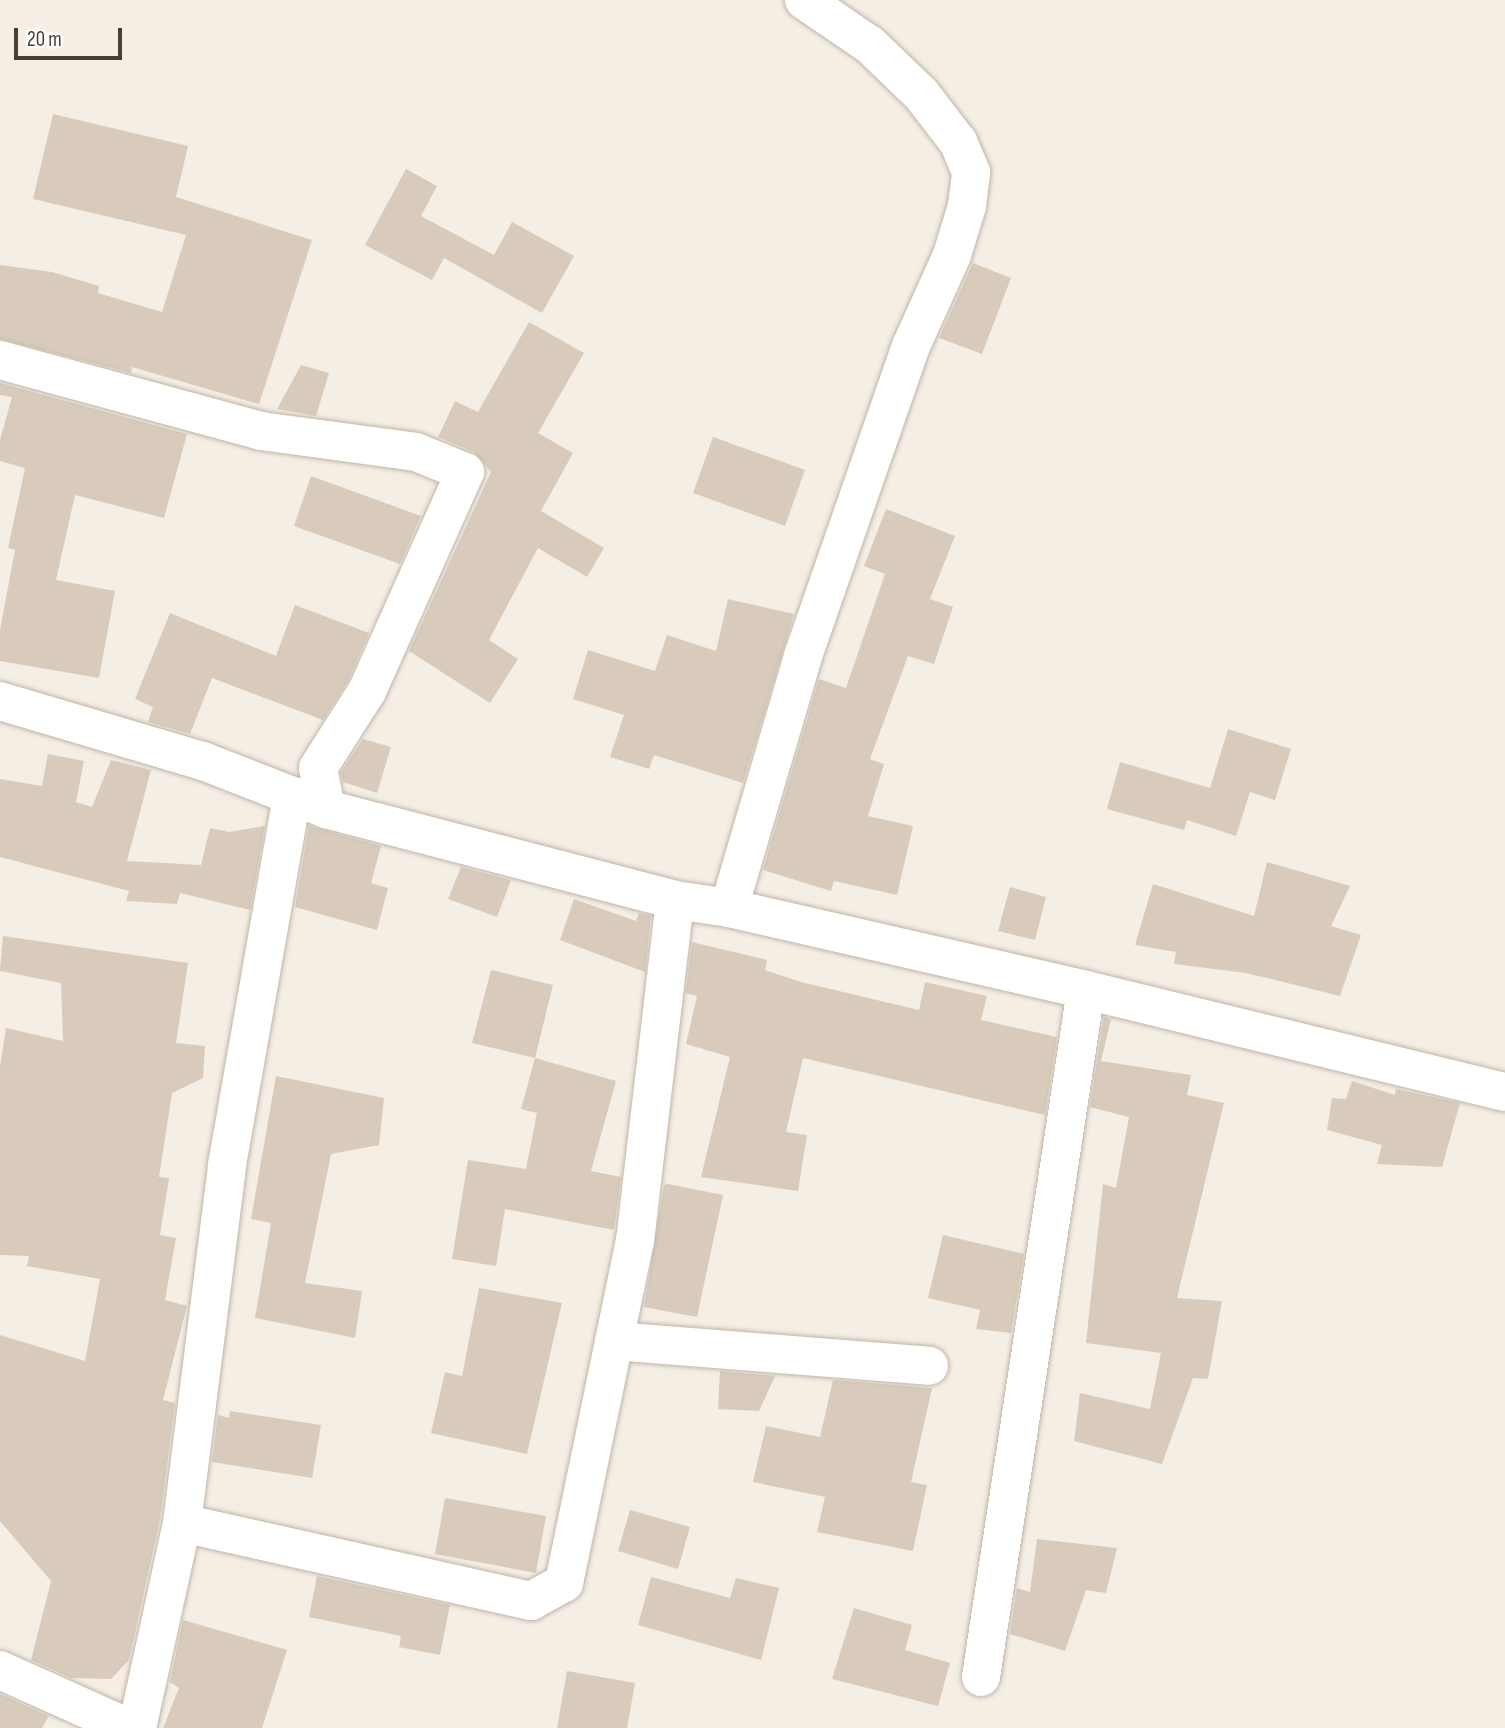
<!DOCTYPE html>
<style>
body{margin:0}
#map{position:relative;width:1505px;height:1728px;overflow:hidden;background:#f4eee4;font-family:"Sofia Sans Condensed",sans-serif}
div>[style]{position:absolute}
.building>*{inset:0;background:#d9cbbc}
.roads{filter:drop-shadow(0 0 2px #c0b5a6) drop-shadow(0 0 2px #c0b5a6)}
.minor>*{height:38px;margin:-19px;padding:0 19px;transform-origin:19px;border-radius:19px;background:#fff}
span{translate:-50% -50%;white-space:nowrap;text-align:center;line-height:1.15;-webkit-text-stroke:7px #fff;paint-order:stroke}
.scale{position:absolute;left:14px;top:28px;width:108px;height:32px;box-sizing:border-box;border:4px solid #473e34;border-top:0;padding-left:9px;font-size:21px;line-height:24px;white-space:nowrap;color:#473e34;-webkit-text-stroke:5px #fff;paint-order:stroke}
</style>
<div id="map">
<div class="building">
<i style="clip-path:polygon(53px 114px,188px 146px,176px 197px,312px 240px,259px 404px,132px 367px,131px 373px,0 339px,0 265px,52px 272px,99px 286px,98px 293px,162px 312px,186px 235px,33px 199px)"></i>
<i style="clip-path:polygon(406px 169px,437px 186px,421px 216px,494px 255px,512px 222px,574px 256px,542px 313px,444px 258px,432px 280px,365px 245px)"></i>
<i style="clip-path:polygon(973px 263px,1011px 278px,982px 354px,939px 338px)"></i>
<i style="clip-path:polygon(529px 322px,584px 353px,538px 433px,573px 453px,541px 511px,604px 548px,587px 577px,538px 548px,489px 640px,518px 659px,490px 703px,409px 651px,491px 472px,474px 452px,438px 437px,455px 401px,478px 412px)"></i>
<i style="clip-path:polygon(301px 365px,329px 373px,316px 416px,277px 409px)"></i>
<i style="clip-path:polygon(0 383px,187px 434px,164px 518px,75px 495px,56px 580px,115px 591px,99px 678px,0 661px,0 630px,15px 550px,8px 548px,25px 468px,0 461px,0 440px,12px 397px,0 395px)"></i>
<i style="clip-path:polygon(713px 437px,805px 470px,785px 526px,693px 493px)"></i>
<i style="clip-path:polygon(311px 476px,421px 516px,400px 564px,294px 526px)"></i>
<i style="clip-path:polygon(886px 509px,955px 536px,930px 599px,953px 607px,934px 664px,908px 656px,870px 759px,884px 764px,868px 816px,913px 826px,897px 895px,834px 881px,831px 891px,763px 870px,819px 679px,846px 688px,885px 574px,864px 566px)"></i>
<i style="clip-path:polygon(728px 599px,794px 614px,743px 783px,654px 755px,649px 769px,610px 757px,624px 715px,573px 699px,588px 650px,655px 671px,667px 635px,716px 651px)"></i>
<i style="clip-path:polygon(295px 605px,369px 633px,348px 681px,323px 720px,212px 678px,190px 734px,148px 722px,153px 707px,135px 699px,170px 613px,276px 656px)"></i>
<i style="clip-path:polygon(1228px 729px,1291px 749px,1275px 800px,1250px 792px,1236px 836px,1187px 820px,1184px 830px,1107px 809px,1120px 762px,1210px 788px)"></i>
<i style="clip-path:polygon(363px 739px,391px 747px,377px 793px,343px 782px,341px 772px)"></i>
<i style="clip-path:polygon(48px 754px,84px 761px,76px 802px,92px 807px,111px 760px,151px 770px,127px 861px,201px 865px,210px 828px,229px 832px,265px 826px,250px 910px,180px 893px,177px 904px,126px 901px,129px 891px,0 857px,0 779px,42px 786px)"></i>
<i style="clip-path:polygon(309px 826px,381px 846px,371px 883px,388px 888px,377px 930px,295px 907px)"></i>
<i style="clip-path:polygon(1267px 862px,1350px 886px,1331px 926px,1361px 935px,1340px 996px,1246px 973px,1174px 964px,1176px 952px,1135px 945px,1153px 884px,1254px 916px)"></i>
<i style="clip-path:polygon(461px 867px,511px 880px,497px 917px,448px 899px)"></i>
<i style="clip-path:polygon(1010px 887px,1046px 897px,1035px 940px,998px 931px)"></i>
<i style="clip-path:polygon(574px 899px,636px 921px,639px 913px,651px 916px,645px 972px,560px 940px)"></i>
<i style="clip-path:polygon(694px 925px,692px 942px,767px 960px,765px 970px,801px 982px,919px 1010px,925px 982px,987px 996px,981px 1020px,1057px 1037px,1045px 1115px,803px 1058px,786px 1132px,807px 1135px,798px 1191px,701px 1177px,730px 1057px,686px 1044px,697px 996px,686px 993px)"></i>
<i style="clip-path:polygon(3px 936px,188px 963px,176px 1043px,205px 1046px,203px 1078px,172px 1093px,159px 1177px,169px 1178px,160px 1235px,176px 1238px,165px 1300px,187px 1306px,163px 1400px,175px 1403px,160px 1519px,129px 1660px,111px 1679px,71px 1678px,31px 1660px,51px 1581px,0 1521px,0 1335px,85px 1361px,100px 1279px,27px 1266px,29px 1256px,0 1255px,0 1067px,6px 1028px,63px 1041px,61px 983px,0 971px)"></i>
<i style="clip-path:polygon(491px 970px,553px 985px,535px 1058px,472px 1043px)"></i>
<i style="clip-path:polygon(1104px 1017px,1111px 1019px,1101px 1061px,1191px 1075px,1187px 1095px,1224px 1103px,1177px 1298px,1222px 1301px,1208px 1379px,1193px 1378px,1162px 1464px,1074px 1441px,1080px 1393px,1150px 1409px,1161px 1353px,1086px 1343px,1103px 1184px,1116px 1188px,1129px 1117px,1090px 1107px)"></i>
<i style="clip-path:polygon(535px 1058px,616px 1081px,591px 1171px,621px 1177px,614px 1230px,505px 1209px,496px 1266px,452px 1259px,468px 1160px,526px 1169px,537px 1113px,521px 1109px)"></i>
<i style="clip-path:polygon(276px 1076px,384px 1098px,379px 1145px,331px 1154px,305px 1283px,362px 1291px,355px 1338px,255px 1318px,271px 1223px,251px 1219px)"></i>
<i style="clip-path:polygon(1352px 1081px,1395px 1095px,1396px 1089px,1460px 1103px,1442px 1167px,1377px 1164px,1382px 1145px,1327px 1130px,1332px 1098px,1346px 1099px)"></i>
<i style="clip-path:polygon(668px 1184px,723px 1195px,697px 1317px,644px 1307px,664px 1185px)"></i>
<i style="clip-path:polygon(943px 1235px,1024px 1254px,1011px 1333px,976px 1329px,980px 1310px,928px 1298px)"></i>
<i style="clip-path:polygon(479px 1288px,562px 1303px,527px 1454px,431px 1433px,445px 1372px,462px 1376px)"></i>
<i style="clip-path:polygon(720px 1371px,775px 1376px,759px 1411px,718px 1409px)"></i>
<i style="clip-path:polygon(833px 1380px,932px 1388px,911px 1482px,927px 1485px,913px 1551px,817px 1532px,825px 1497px,753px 1482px,766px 1426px,820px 1437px)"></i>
<i style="clip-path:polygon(230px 1411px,321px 1425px,312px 1478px,212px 1462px,218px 1415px,229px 1418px)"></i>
<i style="clip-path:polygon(445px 1498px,546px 1516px,536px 1573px,435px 1554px)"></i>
<i style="clip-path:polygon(630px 1510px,690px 1527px,678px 1569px,618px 1551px)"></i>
<i style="clip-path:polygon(1037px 1539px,1117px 1548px,1106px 1593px,1086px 1590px,1065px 1651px,1010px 1634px,1017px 1588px,1030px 1592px)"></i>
<i style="clip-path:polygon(317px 1576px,450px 1605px,440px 1655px,399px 1647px,401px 1636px,309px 1617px)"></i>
<i style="clip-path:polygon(651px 1577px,730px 1598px,736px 1578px,779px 1588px,761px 1660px,638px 1625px)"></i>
<i style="clip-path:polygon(854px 1608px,912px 1625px,905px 1650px,950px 1663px,938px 1706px,832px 1679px)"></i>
<i style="clip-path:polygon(183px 1620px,287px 1650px,262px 1728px,163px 1728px,179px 1688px,170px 1682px)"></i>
<i style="clip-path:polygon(567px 1671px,635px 1683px,627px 1728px,557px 1728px)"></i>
<i style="clip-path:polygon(0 1694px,49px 1716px,42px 1728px,0 1728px)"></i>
</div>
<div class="roads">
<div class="minor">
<i style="left:0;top:360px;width:270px;rotate:15.2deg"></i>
<i style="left:261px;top:431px;width:156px;rotate:7.7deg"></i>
<i style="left:416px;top:452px;width:53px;rotate:22.2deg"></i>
<i style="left:465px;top:472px;width:240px;rotate:114.1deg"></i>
<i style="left:367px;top:691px;width:91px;rotate:122.5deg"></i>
<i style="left:318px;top:768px;width:42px;rotate:79deg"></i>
<i style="left:0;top:701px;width:212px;rotate:16.5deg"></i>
<i style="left:203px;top:761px;width:132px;rotate:21.3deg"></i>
<i style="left:326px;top:809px;width:361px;rotate:14.6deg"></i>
<i style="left:675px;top:900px;width:55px;rotate:8.4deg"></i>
<i style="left:729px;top:908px;width:366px;rotate:12.9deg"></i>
<i style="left:1086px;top:990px;width:431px;rotate:13.7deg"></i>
<i style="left:729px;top:908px;width:263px;rotate:-73.6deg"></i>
<i style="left:803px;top:656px;width:328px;rotate:-70.8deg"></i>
<i style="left:911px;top:346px;width:100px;rotate:-65.7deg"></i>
<i style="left:952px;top:255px;width:51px;rotate:-73deg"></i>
<i style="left:967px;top:206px;width:34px;rotate:-83deg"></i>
<i style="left:971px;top:172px;width:33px;rotate:-113deg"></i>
<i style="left:958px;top:142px;width:61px;rotate:-127.6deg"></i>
<i style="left:921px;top:94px;width:71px;rotate:-136.1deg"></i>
<i style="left:870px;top:45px;width:80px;rotate:-145.7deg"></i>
<i style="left:614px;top:1341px;width:316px;rotate:4.5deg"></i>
<i style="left:182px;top:1523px;width:358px;rotate:12.6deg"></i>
<i style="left:531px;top:1601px;width:38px;rotate:-29deg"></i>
<i style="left:564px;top:1583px;width:349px;rotate:-78.3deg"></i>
<i style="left:635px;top:1241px;width:343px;rotate:-83.3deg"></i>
<i style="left:0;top:1670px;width:141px;rotate:24.2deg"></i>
<i style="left:981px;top:1677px;width:695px;rotate:-81.31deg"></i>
<i style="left:137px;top:1728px;width:210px;rotate:-77.6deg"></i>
<i style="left:182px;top:1523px;width:361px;rotate:-82.8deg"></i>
<i style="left:227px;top:1165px;width:375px;rotate:-80deg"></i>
</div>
</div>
<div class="scale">20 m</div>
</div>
